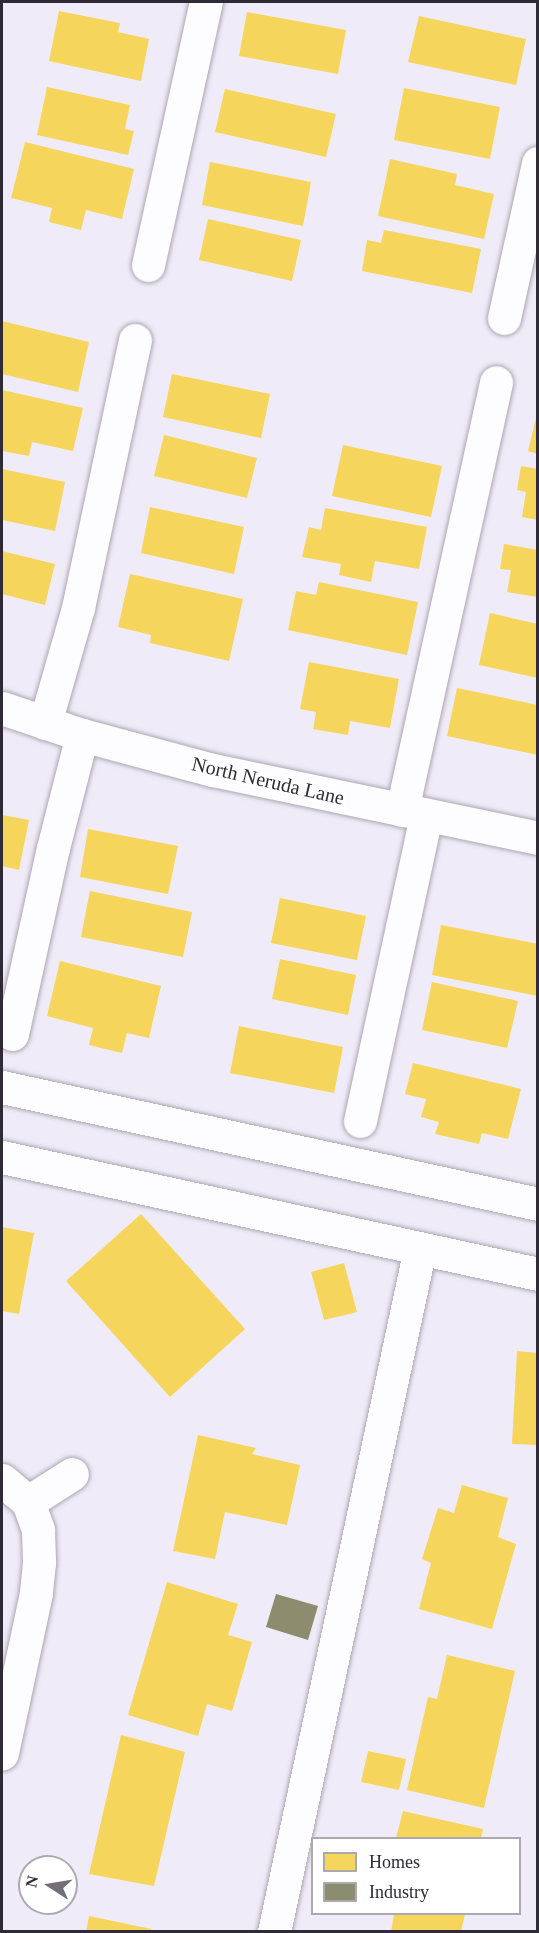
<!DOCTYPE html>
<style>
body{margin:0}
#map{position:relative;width:539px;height:1933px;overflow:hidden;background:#f0ebf8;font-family:"Times New Roman",serif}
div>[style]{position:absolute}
.homes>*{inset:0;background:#f6d55c}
.industry>*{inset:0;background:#8c8c6e}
.roads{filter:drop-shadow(0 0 2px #aca7b2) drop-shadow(0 0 2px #aca7b2)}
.minor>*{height:33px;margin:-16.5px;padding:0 16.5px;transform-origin:16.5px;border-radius:16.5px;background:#fdfcfe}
span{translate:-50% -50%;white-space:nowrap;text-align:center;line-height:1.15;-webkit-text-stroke:6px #fff;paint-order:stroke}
.street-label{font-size:20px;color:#2f2a35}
.frame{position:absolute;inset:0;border:3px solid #2f2a35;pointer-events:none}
.legend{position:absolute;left:311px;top:1837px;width:210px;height:78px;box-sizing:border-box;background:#fff;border:2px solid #acaaae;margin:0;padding:8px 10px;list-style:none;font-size:18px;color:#2f2a35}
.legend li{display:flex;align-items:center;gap:12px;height:30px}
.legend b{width:30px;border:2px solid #acaaae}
.north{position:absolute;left:18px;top:1855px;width:60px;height:60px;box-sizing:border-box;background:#fff;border:2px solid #acaaae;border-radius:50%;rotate:282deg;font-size:16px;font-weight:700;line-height:24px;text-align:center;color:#2f2a35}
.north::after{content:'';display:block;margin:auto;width:21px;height:27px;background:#736e79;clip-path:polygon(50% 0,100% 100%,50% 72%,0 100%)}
</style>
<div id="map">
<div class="homes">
<i style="clip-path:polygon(59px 11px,120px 23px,118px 32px,149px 39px,141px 81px,49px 61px)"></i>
<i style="clip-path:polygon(247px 12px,346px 30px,338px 74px,239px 56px)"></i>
<i style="clip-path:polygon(419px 16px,526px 39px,516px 85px,408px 62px)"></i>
<i style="clip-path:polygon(47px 87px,130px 105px,125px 129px,134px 131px,128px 155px,37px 135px)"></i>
<i style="clip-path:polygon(404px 88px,500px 107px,490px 159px,394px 140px)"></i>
<i style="clip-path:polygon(225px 89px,336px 114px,326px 157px,215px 132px)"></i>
<i style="clip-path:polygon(25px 142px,134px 169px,122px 219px,86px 210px,81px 230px,49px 222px,52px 208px,11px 198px)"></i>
<i style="clip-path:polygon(390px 159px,457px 174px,455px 185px,494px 194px,484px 239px,378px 216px)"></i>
<i style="clip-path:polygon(210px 162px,311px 182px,303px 226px,202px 205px)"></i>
<i style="clip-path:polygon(208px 219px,301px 240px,292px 281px,199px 260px)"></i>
<i style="clip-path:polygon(384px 230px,481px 249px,472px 293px,362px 271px,367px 240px,381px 243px)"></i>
<i style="clip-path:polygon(2px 321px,89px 342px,78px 392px,2px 374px)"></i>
<i style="clip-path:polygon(172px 374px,270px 394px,261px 438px,163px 417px)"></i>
<i style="clip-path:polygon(2px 390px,83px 408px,73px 451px,32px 442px,29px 456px,2px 451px)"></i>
<i style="clip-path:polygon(537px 414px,538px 414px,538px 454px,528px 451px)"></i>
<i style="clip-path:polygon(164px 435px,257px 458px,247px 498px,154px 476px)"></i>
<i style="clip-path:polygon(343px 445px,442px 466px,431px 517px,332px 496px)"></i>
<i style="clip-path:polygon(521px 466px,538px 469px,538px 520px,522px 517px,526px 492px,517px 490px)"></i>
<i style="clip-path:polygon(2px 469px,65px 482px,55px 531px,2px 520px)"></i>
<i style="clip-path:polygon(150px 507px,244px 527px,234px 574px,141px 553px)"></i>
<i style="clip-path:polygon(325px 508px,427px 527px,419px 569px,375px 561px,371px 582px,339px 575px,341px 564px,302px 557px,309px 527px,321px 530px)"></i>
<i style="clip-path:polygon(504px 544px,538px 550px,538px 597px,507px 592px,511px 570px,500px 569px)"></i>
<i style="clip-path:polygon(2px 551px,55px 564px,45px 605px,2px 594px)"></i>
<i style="clip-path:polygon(130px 574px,243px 599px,229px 661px,150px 643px,151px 635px,118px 627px)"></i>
<i style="clip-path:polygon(319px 582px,418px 602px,407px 655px,288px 630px,296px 591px,316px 595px)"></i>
<i style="clip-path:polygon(490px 613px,538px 624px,538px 678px,479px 665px)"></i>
<i style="clip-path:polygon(309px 662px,399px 679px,390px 728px,350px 721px,348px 735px,313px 729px,316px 712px,300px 709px)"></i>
<i style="clip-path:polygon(457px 688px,538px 705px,538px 755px,447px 736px)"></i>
<i style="clip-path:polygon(2px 815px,29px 820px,19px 870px,2px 866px)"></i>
<i style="clip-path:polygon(88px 829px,178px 846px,168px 894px,80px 877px)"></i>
<i style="clip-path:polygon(90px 891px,192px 912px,183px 957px,81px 937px)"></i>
<i style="clip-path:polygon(280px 898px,366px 916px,357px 960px,271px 943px)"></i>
<i style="clip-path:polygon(441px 925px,538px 944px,538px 996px,432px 975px)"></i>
<i style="clip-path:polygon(280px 959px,356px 975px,348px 1015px,272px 999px)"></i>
<i style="clip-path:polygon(60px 961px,161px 986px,149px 1038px,127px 1033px,122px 1053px,89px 1045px,93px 1028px,47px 1016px)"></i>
<i style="clip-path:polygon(432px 982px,518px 1001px,507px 1048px,422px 1030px)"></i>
<i style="clip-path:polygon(239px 1026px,343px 1047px,334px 1093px,230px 1073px)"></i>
<i style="clip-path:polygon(413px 1063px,521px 1089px,508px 1139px,482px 1133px,479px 1144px,435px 1134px,439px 1122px,421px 1117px,426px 1099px,405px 1094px)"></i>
<i style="clip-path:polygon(141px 1214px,245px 1329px,170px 1397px,66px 1281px)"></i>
<i style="clip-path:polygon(2px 1227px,34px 1233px,19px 1314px,2px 1311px)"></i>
<i style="clip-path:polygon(344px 1263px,357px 1312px,324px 1320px,311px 1272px)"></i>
<i style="clip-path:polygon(517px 1351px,538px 1353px,538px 1445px,512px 1444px)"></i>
<i style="clip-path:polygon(198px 1435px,256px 1448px,252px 1454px,300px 1465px,287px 1525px,225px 1512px,215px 1559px,173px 1551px)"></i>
<i style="clip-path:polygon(462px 1485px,508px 1498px,498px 1537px,516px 1544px,492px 1629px,419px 1609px,431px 1563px,422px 1559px,438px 1508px,454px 1513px)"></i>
<i style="clip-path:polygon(167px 1582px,238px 1604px,228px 1635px,252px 1642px,232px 1711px,207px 1704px,198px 1736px,128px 1715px)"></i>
<i style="clip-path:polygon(447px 1655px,515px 1671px,484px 1808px,407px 1790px,428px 1697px,437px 1699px)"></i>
<i style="clip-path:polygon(121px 1735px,185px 1752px,154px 1886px,89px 1874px)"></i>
<i style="clip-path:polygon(368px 1751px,406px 1759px,399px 1790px,361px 1782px)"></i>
<i style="clip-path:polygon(403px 1811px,483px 1829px,481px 1838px,396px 1838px)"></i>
<i style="clip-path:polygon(394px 1914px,465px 1914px,461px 1932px,391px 1932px)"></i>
<i style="clip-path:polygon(89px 1916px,151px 1929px,151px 1932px,86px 1932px)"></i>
</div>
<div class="industry">
<i style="clip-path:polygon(276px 1594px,318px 1606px,308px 1640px,266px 1627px)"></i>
</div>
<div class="roads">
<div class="minor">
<i style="left:148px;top:265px;width:269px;rotate:-77.6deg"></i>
<i style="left:504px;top:318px;width:159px;rotate:-77.6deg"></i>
<i style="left:2px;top:708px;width:84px;rotate:18.6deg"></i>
<i style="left:82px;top:735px;width:136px;rotate:15deg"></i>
<i style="left:213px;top:770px;width:332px;rotate:11.8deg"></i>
<i style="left:45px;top:723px;width:120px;rotate:-74deg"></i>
<i style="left:78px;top:608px;width:274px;rotate:-78deg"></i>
<i style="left:402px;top:810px;width:438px;rotate:-77.6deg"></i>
<i style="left:12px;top:1034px;width:190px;rotate:-77.6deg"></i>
<i style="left:53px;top:848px;width:117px;rotate:-75.6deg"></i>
<i style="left:2px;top:1087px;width:549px;rotate:12.31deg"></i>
<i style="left:360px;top:1121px;width:313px;rotate:-77.8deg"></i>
<i style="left:2px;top:1157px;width:549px;rotate:12.31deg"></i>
<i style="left:2px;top:1480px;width:34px;rotate:40deg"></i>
<i style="left:28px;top:1502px;width:30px;rotate:70deg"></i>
<i style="left:38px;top:1530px;width:33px;rotate:88deg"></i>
<i style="left:39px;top:1563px;width:30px;rotate:96deg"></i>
<i style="left:36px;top:1593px;width:164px;rotate:102deg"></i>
<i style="left:28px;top:1502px;width:52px;rotate:-32.5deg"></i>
<i style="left:274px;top:1932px;width:699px;rotate:-77.95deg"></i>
</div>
</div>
<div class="street-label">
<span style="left:268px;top:781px;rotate:13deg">North Neruda Lane</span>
</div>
<div class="frame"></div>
<ul class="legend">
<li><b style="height:16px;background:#f6d55c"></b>Homes</li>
<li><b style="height:16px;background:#8c8c6e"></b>Industry</li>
</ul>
<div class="north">N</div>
</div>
